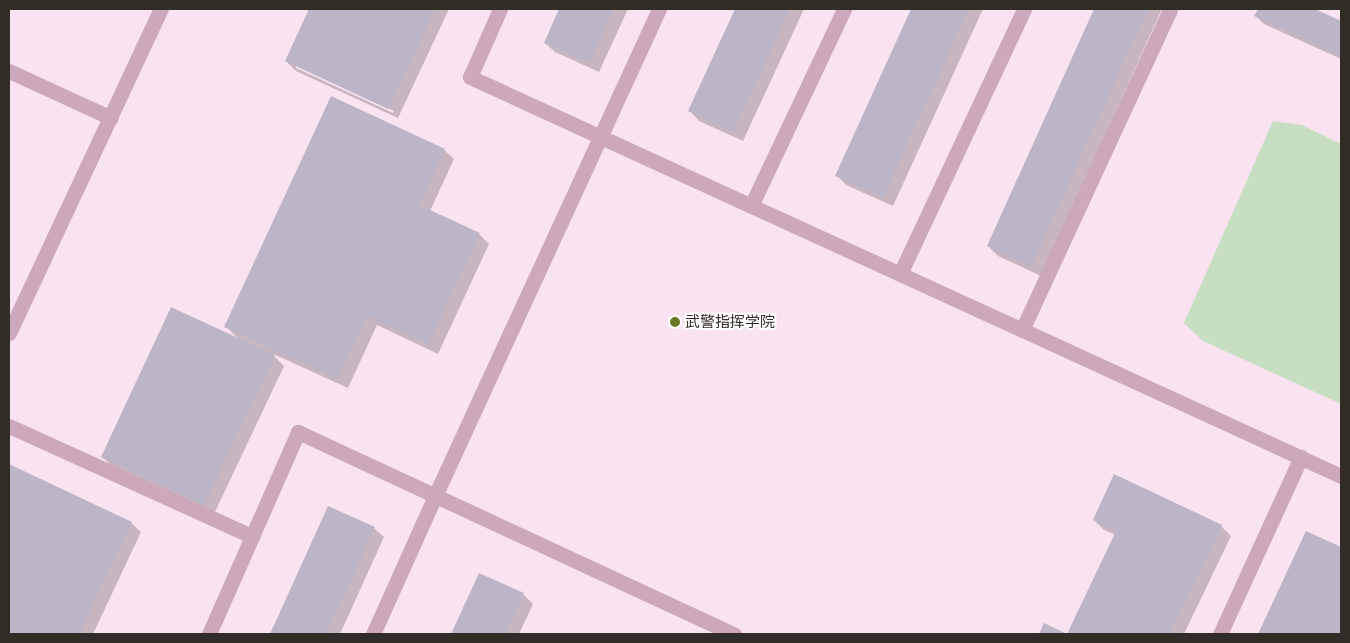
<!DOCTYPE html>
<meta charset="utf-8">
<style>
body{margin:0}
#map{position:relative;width:1350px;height:643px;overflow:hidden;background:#fef2e6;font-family:"Public Sans","Noto Sans SC",sans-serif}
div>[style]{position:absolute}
.education>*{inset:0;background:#f9e3f1}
.green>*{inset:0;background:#c8dec2}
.shadow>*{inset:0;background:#0003}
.building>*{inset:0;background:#bcb5c7}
.minor>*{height:15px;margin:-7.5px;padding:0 7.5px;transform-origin:7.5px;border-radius:7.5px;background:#cda8bb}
.dots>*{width:14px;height:14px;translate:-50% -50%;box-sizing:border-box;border:2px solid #fff;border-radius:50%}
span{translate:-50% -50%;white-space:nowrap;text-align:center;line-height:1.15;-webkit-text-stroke:4px #fff;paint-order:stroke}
.poi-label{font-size:15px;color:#322c26}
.left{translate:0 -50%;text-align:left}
.frame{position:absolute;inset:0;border:10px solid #322c26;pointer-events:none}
</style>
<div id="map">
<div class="education">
<i style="clip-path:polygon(9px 9px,1341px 9px,1341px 634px,9px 634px)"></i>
</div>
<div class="green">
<i style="clip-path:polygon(1273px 121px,1302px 125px,1341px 144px,1341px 404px,1203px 341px,1184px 323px)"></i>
</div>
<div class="shadow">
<i style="clip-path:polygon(evenodd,310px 9px,449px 9px,398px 118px,296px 71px,286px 61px,310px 9px,296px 65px,394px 111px,393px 113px,296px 68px,296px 65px)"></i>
<i style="clip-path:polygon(561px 9px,628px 9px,599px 72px,555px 52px,545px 43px)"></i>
<i style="clip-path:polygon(737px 9px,804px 9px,743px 141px,699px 121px,690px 111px)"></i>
<i style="clip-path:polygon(913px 9px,983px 9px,893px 206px,846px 185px,837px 175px)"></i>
<i style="clip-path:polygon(1096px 9px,1162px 9px,1041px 276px,998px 256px,988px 246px)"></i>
<i style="clip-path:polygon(1259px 9px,1312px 9px,1341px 22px,1341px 59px,1264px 24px,1256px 16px)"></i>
<i style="clip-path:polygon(444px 150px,454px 159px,430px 211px,479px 234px,489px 244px,438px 354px,377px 325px,348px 388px,271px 353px,284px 366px,214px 514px,112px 466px,102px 457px,238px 339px,226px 326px)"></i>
<i style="clip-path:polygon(9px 466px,131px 523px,141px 532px,93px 634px,9px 634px)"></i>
<i style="clip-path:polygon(329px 507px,374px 528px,384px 537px,340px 634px,271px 634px)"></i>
<i style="clip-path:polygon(1094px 520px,1221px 526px,1231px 536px,1184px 634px,1069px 634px,1116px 535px,1104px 530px)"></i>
<i style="clip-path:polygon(1307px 533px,1341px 549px,1341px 634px,1259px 634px)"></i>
<i style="clip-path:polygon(480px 574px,523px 594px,533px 604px,519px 634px,452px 634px)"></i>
</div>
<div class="building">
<i style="clip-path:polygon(309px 9px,435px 9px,388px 109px,285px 61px)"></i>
<i style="clip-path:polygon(559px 9px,614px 9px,589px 63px,544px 43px)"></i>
<i style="clip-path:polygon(735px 9px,790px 9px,733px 132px,688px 111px)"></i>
<i style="clip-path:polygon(911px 9px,969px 9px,883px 197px,835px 176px)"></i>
<i style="clip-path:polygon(1094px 9px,1148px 9px,1031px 267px,987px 246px)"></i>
<i style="clip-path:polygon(1258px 9px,1315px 9px,1341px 21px,1341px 56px,1254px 16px)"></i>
<i style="clip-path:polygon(331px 96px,445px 149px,419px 205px,480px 233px,428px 345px,367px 316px,338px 379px,224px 327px)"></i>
<i style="clip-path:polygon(171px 307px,275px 355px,204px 505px,101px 457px)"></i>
<i style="clip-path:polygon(9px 464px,132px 522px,79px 634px,9px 634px)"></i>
<i style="clip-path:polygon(1114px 474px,1222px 525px,1170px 634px,1039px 634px,1044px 623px,1067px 634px,1116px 531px,1093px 520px)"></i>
<i style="clip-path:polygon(328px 506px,375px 527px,326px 634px,270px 634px)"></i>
<i style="clip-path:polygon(1306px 531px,1341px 547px,1341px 634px,1258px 634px)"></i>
<i style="clip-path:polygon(479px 573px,524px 593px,505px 634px,451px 634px)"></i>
</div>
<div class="minor">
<i style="left:500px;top:9px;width:74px;rotate:113.8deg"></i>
<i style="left:470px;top:77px;width:958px;rotate:24.61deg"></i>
<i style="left:9px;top:71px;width:112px;rotate:24.7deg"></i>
<i style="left:751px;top:206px;width:218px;rotate:-64.7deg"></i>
<i style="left:900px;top:274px;width:293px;rotate:-64.9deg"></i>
<i style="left:1022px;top:330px;width:353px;rotate:-65.2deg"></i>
<i style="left:9px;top:333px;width:358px;rotate:-64.9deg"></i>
<i style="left:9px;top:426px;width:267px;rotate:24.4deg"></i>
<i style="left:209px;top:634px;width:221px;rotate:-66.2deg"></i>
<i style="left:298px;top:432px;width:481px;rotate:24.9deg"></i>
<i style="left:373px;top:634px;width:151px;rotate:-65.8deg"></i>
<i style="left:435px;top:496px;width:536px;rotate:-65.3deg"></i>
<i style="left:1220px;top:634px;width:195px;rotate:-65.4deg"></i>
</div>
<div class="dots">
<i style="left:675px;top:322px;background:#6a7724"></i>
</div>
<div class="poi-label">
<span class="left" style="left:685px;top:322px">武警指挥学院</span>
</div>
<div class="frame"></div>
</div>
